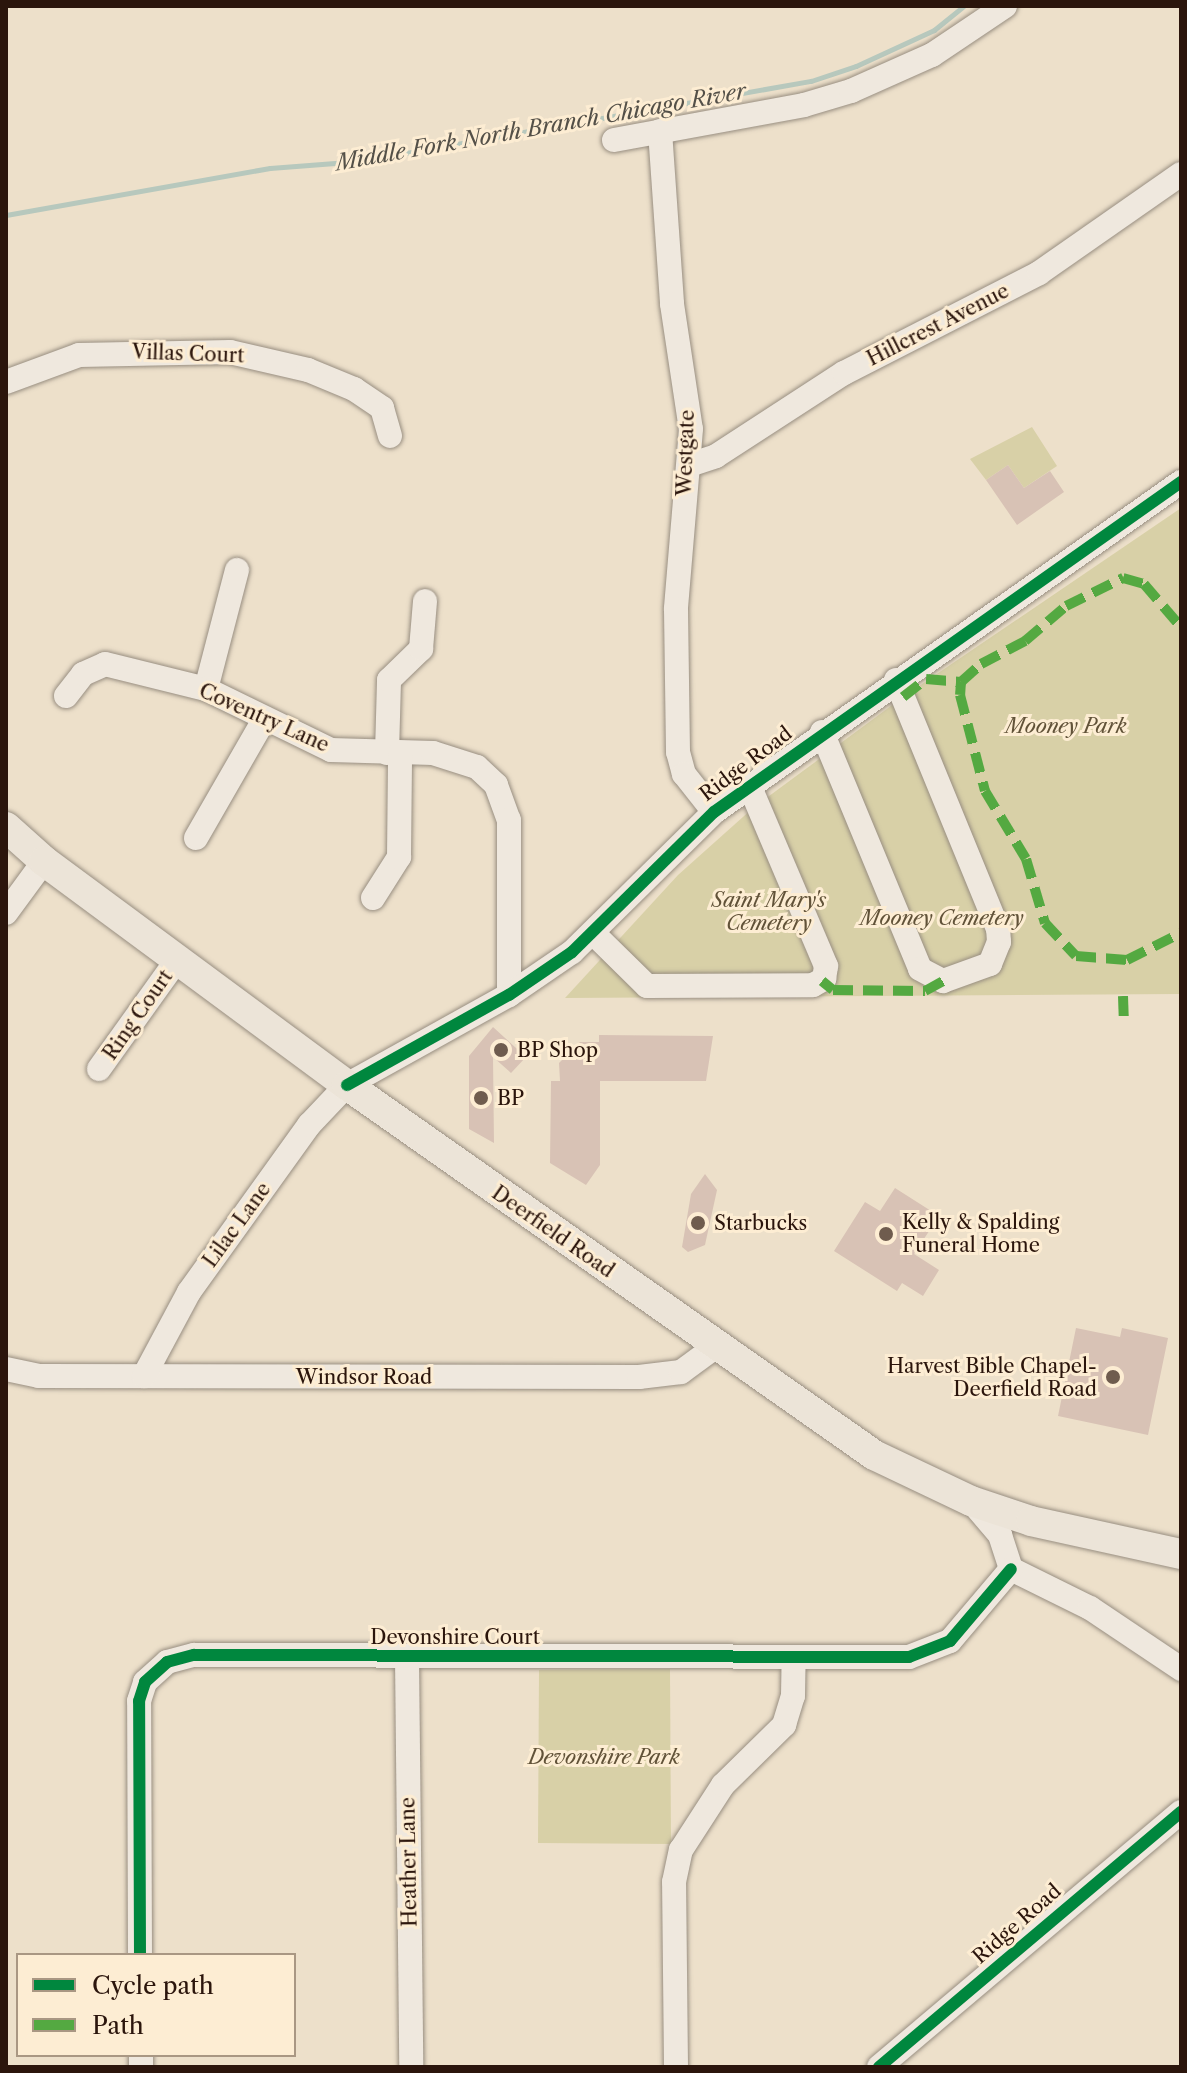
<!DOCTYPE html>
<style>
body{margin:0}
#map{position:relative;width:1187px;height:2073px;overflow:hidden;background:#ede0ca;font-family:"Libre Caslon Text",serif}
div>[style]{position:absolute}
.green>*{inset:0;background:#d8d0a7}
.stream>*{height:5px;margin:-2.5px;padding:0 2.5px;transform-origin:2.5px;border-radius:2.5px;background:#b7c8bd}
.building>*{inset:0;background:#d8c2b5}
.roads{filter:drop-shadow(0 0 2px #988e81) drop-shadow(0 0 2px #988e81)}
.minor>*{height:24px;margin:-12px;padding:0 12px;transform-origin:12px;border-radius:12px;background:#efe8de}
.major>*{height:30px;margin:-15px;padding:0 15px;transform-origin:15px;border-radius:15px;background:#ece4d8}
.quiet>*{height:10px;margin-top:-5px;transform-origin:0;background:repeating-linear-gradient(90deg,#54a941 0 20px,transparent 0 30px)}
.cycleway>*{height:12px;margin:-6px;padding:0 6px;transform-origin:6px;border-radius:6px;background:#00873e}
.dots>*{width:22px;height:22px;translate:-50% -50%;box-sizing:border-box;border:4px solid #fdedd3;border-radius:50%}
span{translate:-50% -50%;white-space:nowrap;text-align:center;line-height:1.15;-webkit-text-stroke:6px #fdedd3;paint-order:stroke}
.street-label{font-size:20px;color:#2b150c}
.park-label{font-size:20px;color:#615238;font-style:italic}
.poi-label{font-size:20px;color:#2b150c}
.left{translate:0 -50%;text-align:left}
.right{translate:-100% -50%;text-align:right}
.water-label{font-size:22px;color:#545048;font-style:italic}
.frame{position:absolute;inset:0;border:8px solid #2b150c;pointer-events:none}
.legend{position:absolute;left:16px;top:1953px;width:280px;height:104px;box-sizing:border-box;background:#fdedd3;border:2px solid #a99783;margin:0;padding:10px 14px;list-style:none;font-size:24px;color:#2b150c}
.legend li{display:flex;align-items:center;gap:16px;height:40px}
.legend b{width:40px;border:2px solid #a99783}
</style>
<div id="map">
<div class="green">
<i style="clip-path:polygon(1032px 427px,1057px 466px,1024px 488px,1008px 465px,986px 480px,970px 459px)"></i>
<i style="clip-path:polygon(1181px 508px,1181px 994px,565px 998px,678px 875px,753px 808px,903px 697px)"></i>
<i style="clip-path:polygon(670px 1669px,671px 1844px,538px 1843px,539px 1670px)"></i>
</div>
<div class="stream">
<i style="left:6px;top:215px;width:268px;rotate:-10.1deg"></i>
<i style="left:270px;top:168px;width:91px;rotate:-4.4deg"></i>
<i style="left:361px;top:161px;width:457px;rotate:-10.1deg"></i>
<i style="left:811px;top:81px;width:47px;rotate:-18.4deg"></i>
<i style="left:856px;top:66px;width:86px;rotate:-24.8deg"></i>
<i style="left:934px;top:30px;width:38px;rotate:-39deg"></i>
</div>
<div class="building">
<i style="clip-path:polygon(1008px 465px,1024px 488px,1050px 471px,1064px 492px,1017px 525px,986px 480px)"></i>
<i style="clip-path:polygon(493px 1027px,526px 1057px,511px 1073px,493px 1057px,494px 1143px,469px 1129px,469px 1056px)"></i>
<i style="clip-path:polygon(599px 1035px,713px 1036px,706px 1081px,600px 1081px,600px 1165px,586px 1185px,550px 1163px,551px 1081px,560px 1081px,559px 1063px,580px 1042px,599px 1042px)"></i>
<i style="clip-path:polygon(705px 1174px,717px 1190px,705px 1245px,688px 1252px,682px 1247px,691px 1194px)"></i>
<i style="clip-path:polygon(895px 1188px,939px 1216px,914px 1254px,939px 1270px,923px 1296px,902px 1283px,897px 1291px,834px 1251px,865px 1202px,880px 1211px)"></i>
<i style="clip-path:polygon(1076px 1328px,1120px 1337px,1122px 1328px,1168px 1338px,1148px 1435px,1058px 1416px)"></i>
</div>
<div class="roads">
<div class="minor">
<i style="left:660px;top:131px;width:173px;rotate:86deg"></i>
<i style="left:672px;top:304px;width:126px;rotate:81.4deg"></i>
<i style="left:691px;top:429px;width:181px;rotate:94.8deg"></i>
<i style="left:676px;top:609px;width:143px;rotate:89.2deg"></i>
<i style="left:678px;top:752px;width:23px;rotate:75deg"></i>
<i style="left:684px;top:774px;width:48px;rotate:51.7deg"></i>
<i style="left:614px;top:140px;width:193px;rotate:-10.4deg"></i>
<i style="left:804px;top:105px;width:49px;rotate:-16.6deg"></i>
<i style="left:851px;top:91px;width:89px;rotate:-24deg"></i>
<i style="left:932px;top:55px;width:88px;rotate:-33.9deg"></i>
<i style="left:6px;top:382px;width:78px;rotate:-20.3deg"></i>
<i style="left:79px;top:355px;width:151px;rotate:-1.1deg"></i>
<i style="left:230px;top:352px;width:80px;rotate:13deg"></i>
<i style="left:308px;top:370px;width:50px;rotate:22.4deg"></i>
<i style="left:354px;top:389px;width:34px;rotate:34deg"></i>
<i style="left:382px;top:408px;width:29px;rotate:74deg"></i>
<i style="left:689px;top:465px;width:28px;rotate:-18deg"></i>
<i style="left:716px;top:456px;width:153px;rotate:-33deg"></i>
<i style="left:844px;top:373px;width:219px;rotate:-27.1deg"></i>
<i style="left:1039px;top:273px;width:173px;rotate:-34.9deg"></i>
<i style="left:206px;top:689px;width:123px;rotate:-75.4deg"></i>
<i style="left:66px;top:696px;width:28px;rotate:-52deg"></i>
<i style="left:83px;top:674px;width:24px;rotate:-24deg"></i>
<i style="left:105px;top:664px;width:104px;rotate:13.9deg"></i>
<i style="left:206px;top:689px;width:139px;rotate:26deg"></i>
<i style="left:331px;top:750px;width:102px;rotate:1.7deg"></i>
<i style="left:433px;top:753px;width:46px;rotate:17.7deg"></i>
<i style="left:477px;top:767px;width:26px;rotate:43deg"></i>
<i style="left:496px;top:785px;width:37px;rotate:70deg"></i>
<i style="left:509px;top:820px;width:175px;rotate:90deg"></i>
<i style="left:822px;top:732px;width:256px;rotate:67.5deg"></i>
<i style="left:920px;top:969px;width:26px;rotate:28deg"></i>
<i style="left:943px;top:981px;width:50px;rotate:-19.9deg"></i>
<i style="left:990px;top:964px;width:24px;rotate:-68deg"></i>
<i style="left:999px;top:942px;width:13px;rotate:-94deg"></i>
<i style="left:998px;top:929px;width:269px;rotate:-112.3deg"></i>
<i style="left:387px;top:753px;width:73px;rotate:-88.4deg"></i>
<i style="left:389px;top:680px;width:45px;rotate:-44.1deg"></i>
<i style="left:421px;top:649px;width:48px;rotate:-85.2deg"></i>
<i style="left:196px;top:838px;width:138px;rotate:-60.1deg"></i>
<i style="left:373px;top:898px;width:49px;rotate:-57.6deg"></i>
<i style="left:399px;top:857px;width:104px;rotate:-89.4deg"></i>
<i style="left:6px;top:913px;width:64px;rotate:-53.8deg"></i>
<i style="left:594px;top:934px;width:74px;rotate:44.5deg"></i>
<i style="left:647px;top:986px;width:166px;rotate:-0.3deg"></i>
<i style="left:813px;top:985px;width:13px;rotate:-29deg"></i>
<i style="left:824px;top:979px;width:13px;rotate:-81deg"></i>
<i style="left:826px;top:966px;width:197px;rotate:-113deg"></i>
<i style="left:99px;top:1069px;width:134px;rotate:-54.4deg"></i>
<i style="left:6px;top:1369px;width:34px;rotate:12deg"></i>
<i style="left:39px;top:1376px;width:600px;rotate:0.1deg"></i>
<i style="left:639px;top:1377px;width:42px;rotate:-6.8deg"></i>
<i style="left:681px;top:1372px;width:42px;rotate:-36.3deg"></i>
<i style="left:144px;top:1376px;width:95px;rotate:-61.8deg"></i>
<i style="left:189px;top:1292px;width:206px;rotate:-54.3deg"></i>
<i style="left:309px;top:1125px;width:55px;rotate:-46.5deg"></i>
<i style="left:347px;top:1085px;width:185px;rotate:-29.1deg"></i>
<i style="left:509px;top:995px;width:76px;rotate:-34.3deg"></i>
<i style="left:572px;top:952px;width:199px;rotate:-44.6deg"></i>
<i style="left:714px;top:812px;width:572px;rotate:-35.25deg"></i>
<i style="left:971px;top:1501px;width:45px;rotate:49.5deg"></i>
<i style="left:1000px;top:1535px;width:36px;rotate:72deg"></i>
<i style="left:1011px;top:1569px;width:88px;rotate:26.3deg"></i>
<i style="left:1090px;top:1608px;width:110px;rotate:33.8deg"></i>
<i style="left:407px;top:1657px;width:410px;rotate:89.4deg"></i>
<i style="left:140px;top:1955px;width:254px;rotate:-90.2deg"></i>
<i style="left:139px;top:1701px;width:20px;rotate:-72deg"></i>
<i style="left:145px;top:1682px;width:30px;rotate:-42deg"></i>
<i style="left:167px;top:1662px;width:28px;rotate:-15deg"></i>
<i style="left:194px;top:1655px;width:715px;rotate:0.16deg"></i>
<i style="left:909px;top:1657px;width:44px;rotate:-21.3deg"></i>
<i style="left:950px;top:1641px;width:94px;rotate:-49.7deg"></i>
<i style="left:141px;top:2055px;width:12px;rotate:90deg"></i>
<i style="left:676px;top:2067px;width:185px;rotate:-90.6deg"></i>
<i style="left:674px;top:1882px;width:33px;rotate:-78deg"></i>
<i style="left:681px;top:1850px;width:77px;rotate:-57.1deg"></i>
<i style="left:723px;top:1785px;width:86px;rotate:-44.5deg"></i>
<i style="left:784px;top:1725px;width:30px;rotate:-73deg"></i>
<i style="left:793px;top:1696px;width:39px;rotate:-89deg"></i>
<i style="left:879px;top:2067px;width:395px;rotate:-40.2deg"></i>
</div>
<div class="major">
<i style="left:6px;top:827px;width:51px;rotate:41.8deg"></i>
<i style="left:44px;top:861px;width:377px;rotate:36.5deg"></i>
<i style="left:347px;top:1085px;width:644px;rotate:35.07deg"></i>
<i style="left:874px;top:1455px;width:107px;rotate:25.4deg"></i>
<i style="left:971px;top:1501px;width:63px;rotate:18.4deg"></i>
<i style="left:1031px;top:1521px;width:154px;rotate:12.4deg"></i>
</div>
</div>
<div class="quiet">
<i style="left:961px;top:682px;width:27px;rotate:-42deg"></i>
<i style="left:981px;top:664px;width:50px;rotate:-27.6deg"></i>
<i style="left:1025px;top:641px;width:54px;rotate:-40.5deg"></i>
<i style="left:1066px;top:606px;width:64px;rotate:-26.2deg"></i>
<i style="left:1123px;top:578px;width:22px;rotate:16deg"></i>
<i style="left:1144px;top:584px;width:57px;rotate:49.3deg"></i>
<i style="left:903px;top:697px;width:29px;rotate:-38deg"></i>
<i style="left:926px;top:679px;width:35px;rotate:5deg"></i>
<i style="left:961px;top:682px;width:13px;rotate:94deg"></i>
<i style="left:960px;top:695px;width:99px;rotate:75.4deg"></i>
<i style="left:985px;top:791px;width:79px;rotate:58.9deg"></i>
<i style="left:1026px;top:859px;width:67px;rotate:73.5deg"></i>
<i style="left:1045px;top:923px;width:45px;rotate:46.8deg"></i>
<i style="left:1076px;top:956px;width:51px;rotate:4.5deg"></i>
<i style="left:1127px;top:960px;width:60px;rotate:-26.6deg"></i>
<i style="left:822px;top:981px;width:14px;rotate:39deg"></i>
<i style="left:833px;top:990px;width:92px;rotate:0.6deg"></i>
<i style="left:925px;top:991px;width:21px;rotate:-29deg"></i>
<i style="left:1123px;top:996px;width:27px;rotate:88deg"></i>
</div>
<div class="cycleway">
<i style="left:347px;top:1085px;width:185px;rotate:-29.1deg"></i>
<i style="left:509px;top:995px;width:76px;rotate:-34.3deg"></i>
<i style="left:572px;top:952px;width:199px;rotate:-44.6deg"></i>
<i style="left:714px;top:812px;width:572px;rotate:-35.25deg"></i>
<i style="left:140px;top:1955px;width:254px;rotate:-90.2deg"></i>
<i style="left:139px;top:1701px;width:20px;rotate:-72deg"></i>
<i style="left:145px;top:1682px;width:30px;rotate:-42deg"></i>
<i style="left:167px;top:1662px;width:28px;rotate:-15deg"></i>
<i style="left:194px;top:1655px;width:715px;rotate:0.16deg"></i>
<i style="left:909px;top:1657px;width:44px;rotate:-21.3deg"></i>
<i style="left:950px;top:1641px;width:94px;rotate:-49.7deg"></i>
<i style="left:879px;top:2067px;width:395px;rotate:-40.2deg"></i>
</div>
<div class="dots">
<i style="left:501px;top:1050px;background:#6f5c4e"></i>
<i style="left:481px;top:1098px;background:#6f5c4e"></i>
<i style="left:698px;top:1223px;background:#6f5c4e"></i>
<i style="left:886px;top:1234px;background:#6f5c4e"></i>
<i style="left:1113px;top:1377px;background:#6f5c4e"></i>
</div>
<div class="street-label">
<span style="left:938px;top:325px;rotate:-27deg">Hillcrest Avenue</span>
<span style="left:188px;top:354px;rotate:2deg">Villas Court</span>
<span style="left:686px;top:453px;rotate:-88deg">Westgate</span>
<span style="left:264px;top:718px;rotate:24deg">Coventry Lane</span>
<span style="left:746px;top:764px;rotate:-37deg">Ridge Road</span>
<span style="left:138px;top:1015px;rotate:-55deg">Ring Court</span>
<span style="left:237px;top:1225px;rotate:-54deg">Lilac Lane</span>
<span style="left:553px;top:1232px;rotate:35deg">Deerfield Road</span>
<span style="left:364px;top:1377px">Windsor Road</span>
<span style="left:455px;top:1637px">Devonshire Court</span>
<span style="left:409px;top:1862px;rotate:-91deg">Heather Lane</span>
<span style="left:1017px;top:1924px;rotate:-41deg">Ridge Road</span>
</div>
<div class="park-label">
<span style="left:1066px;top:726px">Mooney Park</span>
<span style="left:769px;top:912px">Saint Mary's<br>Cemetery</span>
<span style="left:942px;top:918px">Mooney Cemetery</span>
<span style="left:604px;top:1757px">Devonshire Park</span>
</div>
<div class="poi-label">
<span class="left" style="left:517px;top:1050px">BP Shop</span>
<span class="left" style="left:497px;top:1098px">BP</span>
<span class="left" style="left:902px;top:1234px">Kelly &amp; Spalding<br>Funeral Home</span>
<span class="left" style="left:714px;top:1223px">Starbucks</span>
<span class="right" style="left:1097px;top:1378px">Harvest Bible Chapel-<br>Deerfield Road</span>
</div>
<div class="water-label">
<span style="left:541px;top:127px;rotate:-10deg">Middle Fork North Branch Chicago River</span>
</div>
<div class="frame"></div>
<ul class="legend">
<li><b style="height:10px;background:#00873e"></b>Cycle path</li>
<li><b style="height:10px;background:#54a941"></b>Path</li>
</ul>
</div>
